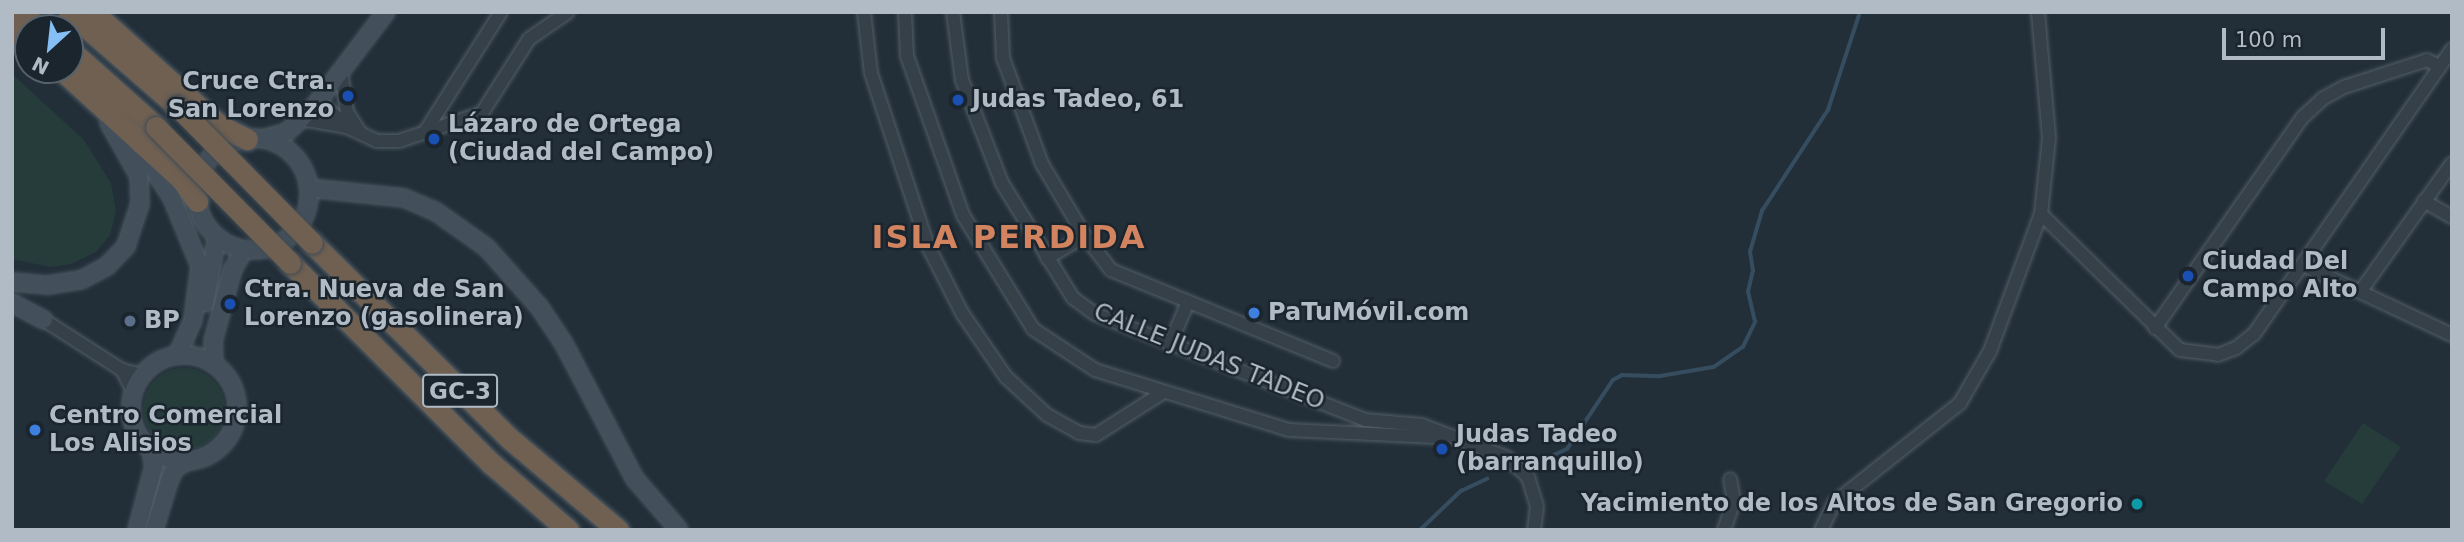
<!DOCTYPE html>
<meta charset="utf-8">
<style>
body{margin:0}
#map{position:relative;width:2464px;height:542px;overflow:hidden;background:#222f39;font-family:"DejaVu Sans",sans-serif}
div>[style]{position:absolute}
.green>*{inset:0;background:#253c3b}
.round{border-radius:50%}
.stream>*{height:3.5px;margin:-1.75px;padding:0 1.75px;transform-origin:1.75px;border-radius:1.75px;background:#364d60}
.roads{filter:drop-shadow(0 0 2px #535e67) drop-shadow(0 0 2px #535e67)}
.street>*{height:12px;margin:-6px;padding:0 6px;transform-origin:6px;border-radius:6px;background:#354049}
.secondary>*{height:16px;margin:-8px;padding:0 8px;transform-origin:8px;border-radius:8px;background:#43505c}
.secondary>.ring{margin:-8px;padding:0;box-sizing:content-box;background:none;border:16px solid #43505c;border-radius:50%}
.highway>*{height:21px;margin:-10.5px;padding:0 10.5px;transform-origin:10.5px;border-radius:10.5px;background:#6f6052}
.bridges{filter:drop-shadow(0 0 2px #404b54) drop-shadow(0 0 2px #404b54)}
.highway-bridge>*{height:21px;margin:-10.5px;padding:0 10.5px;transform-origin:10.5px;border-radius:10.5px;background:#6f6052}
.dots>*{width:19px;height:19px;translate:-50% -50%;box-sizing:border-box;border:4px solid #1b252e;border-radius:50%}
span{translate:-50% -50%;white-space:nowrap;text-align:center;line-height:1.15;-webkit-text-stroke:5px #1b252e;paint-order:stroke}
.shield-label span{padding:2px 5px;background:#1b252e;border:2px solid;border-radius:5px;-webkit-text-stroke-width:0}
.shield-label{font-size:23px;color:#b0bbc6;font-weight:700}
.poi-label{font-size:24px;color:#b0bbc6;font-weight:700}
.right{translate:-100% -50%;text-align:right}
.left{translate:0 -50%;text-align:left}
.street-label{font-size:24px;color:#b0bbc6}
.district-label{font-size:32px;color:#d2835f;font-weight:700;letter-spacing:2px}
.frame{position:absolute;inset:0;border:14px solid #b0bbc6;pointer-events:none}
.north{position:absolute;left:14px;top:14px;width:70px;height:70px;box-sizing:border-box;background:#1b252e;border:2px solid #57616b;border-radius:50%;rotate:207deg;font-size:19px;font-weight:700;line-height:28px;text-align:center;color:#b0bbc6}
.north::after{content:'';display:block;margin:auto;width:24px;height:32px;background:#85bff6;clip-path:polygon(50% 0,100% 100%,50% 72%,0 100%)}
.scale{position:absolute;left:2222px;top:28px;width:163px;height:32px;box-sizing:border-box;border:4px solid #b0bbc6;border-top:0;padding-left:9px;font-size:21px;line-height:24px;white-space:nowrap;color:#b0bbc6;-webkit-text-stroke:5px #1b252e;paint-order:stroke}
</style>
<div id="map">
<div class="green">
<i style="clip-path:polygon(12px 74px,84px 140px,111px 183px,116px 211px,110px 235px,96px 252px,71px 264px,50px 267px,12px 259px)"></i>
<i class="round" style="left:143px;top:368px;width:82px;height:82px"></i>
<i style="clip-path:polygon(2363px 423px,2401px 447px,2362px 504px,2324px 481px)"></i>
</div>
<div class="stream">
<i style="left:1538px;top:462px;width:32px;rotate:-24deg"></i>
<i style="left:1567px;top:449px;width:83px;rotate:-56.3deg"></i>
<i style="left:1613px;top:380px;width:10px;rotate:-29deg"></i>
<i style="left:1622px;top:375px;width:38px;rotate:2deg"></i>
<i style="left:1660px;top:376px;width:55px;rotate:-9.5deg"></i>
<i style="left:1714px;top:367px;width:35px;rotate:-35deg"></i>
<i style="left:1743px;top:347px;width:28px;rotate:-64deg"></i>
<i style="left:1755px;top:322px;width:31px;rotate:-103deg"></i>
<i style="left:1748px;top:292px;width:22px;rotate:-77deg"></i>
<i style="left:1753px;top:271px;width:19px;rotate:-99deg"></i>
<i style="left:1750px;top:252px;width:43px;rotate:-73.7deg"></i>
<i style="left:1762px;top:211px;width:121px;rotate:-56.8deg"></i>
<i style="left:1828px;top:110px;width:103px;rotate:-71.9deg"></i>
<i style="left:1420px;top:530px;width:57px;rotate:-43.6deg"></i>
<i style="left:1461px;top:491px;width:29px;rotate:-25deg"></i>
</div>
<div class="roads">
<div class="street">
<i style="left:864px;top:12px;width:61px;rotate:83.5deg"></i>
<i style="left:871px;top:73px;width:182px;rotate:71.8deg"></i>
<i style="left:928px;top:246px;width:75px;rotate:63.1deg"></i>
<i style="left:962px;top:313px;width:78px;rotate:55.5deg"></i>
<i style="left:1006px;top:377px;width:56px;rotate:42.8deg"></i>
<i style="left:1047px;top:415px;width:37px;rotate:29deg"></i>
<i style="left:1079px;top:433px;width:17px;rotate:7deg"></i>
<i style="left:1096px;top:435px;width:78px;rotate:-32.5deg"></i>
<i style="left:905px;top:12px;width:44px;rotate:87.4deg"></i>
<i style="left:907px;top:56px;width:169px;rotate:70.6deg"></i>
<i style="left:963px;top:215px;width:134px;rotate:58.4deg"></i>
<i style="left:1033px;top:329px;width:74px;rotate:33.5deg"></i>
<i style="left:1095px;top:370px;width:203px;rotate:17.2deg"></i>
<i style="left:1289px;top:430px;width:151px;rotate:2.7deg"></i>
<i style="left:953px;top:12px;width:69px;rotate:82.5deg"></i>
<i style="left:962px;top:80px;width:110px;rotate:68.8deg"></i>
<i style="left:1002px;top:183px;width:135px;rotate:58.3deg"></i>
<i style="left:1073px;top:298px;width:27px;rotate:36deg"></i>
<i style="left:1095px;top:314px;width:290px;rotate:21.4deg"></i>
<i style="left:1365px;top:420px;width:57px;rotate:5deg"></i>
<i style="left:1422px;top:425px;width:90px;rotate:20.9deg"></i>
<i style="left:1506px;top:457px;width:30px;rotate:42deg"></i>
<i style="left:1528px;top:477px;width:30px;rotate:73deg"></i>
<i style="left:1537px;top:506px;width:24px;rotate:97deg"></i>
<i style="left:1001px;top:12px;width:46px;rotate:87.5deg"></i>
<i style="left:1003px;top:58px;width:113px;rotate:69.8deg"></i>
<i style="left:1042px;top:164px;width:84px;rotate:59.2deg"></i>
<i style="left:1085px;top:236px;width:43px;rotate:52.6deg"></i>
<i style="left:1111px;top:270px;width:240px;rotate:22.3deg"></i>
<i style="left:341px;top:71px;width:41px;rotate:81.7deg"></i>
<i style="left:347px;top:112px;width:24px;rotate:57deg"></i>
<i style="left:318px;top:100px;width:36px;rotate:42deg"></i>
<i style="left:307px;top:120px;width:41px;rotate:9.9deg"></i>
<i style="left:347px;top:127px;width:33px;rotate:25deg"></i>
<i style="left:377px;top:141px;width:22px"></i>
<i style="left:399px;top:141px;width:88px;rotate:-18.6deg"></i>
<i style="left:482px;top:113px;width:88px;rotate:-57.6deg"></i>
<i style="left:529px;top:39px;width:47px;rotate:-34.7deg"></i>
<i style="left:425px;top:132px;width:142px;rotate:-57.7deg"></i>
<i style="left:2424px;top:201px;width:32px;rotate:30deg"></i>
<i style="left:2041px;top:214px;width:194px;rotate:44.4deg"></i>
<i style="left:2180px;top:350px;width:38px;rotate:7deg"></i>
<i style="left:2218px;top:355px;width:19px;rotate:-21deg"></i>
<i style="left:2236px;top:348px;width:23px;rotate:-38deg"></i>
<i style="left:2254px;top:334px;width:347px;rotate:-55.2deg"></i>
<i style="left:1047px;top:258px;width:44px;rotate:-30.1deg"></i>
<i style="left:2303px;top:265px;width:165px;rotate:25.2deg"></i>
<i style="left:2360px;top:292px;width:158px;rotate:-54.5deg"></i>
<i style="left:44px;top:320px;width:93px;rotate:32.7deg"></i>
<i style="left:122px;top:370px;width:21px;rotate:14deg"></i>
<i style="left:2155px;top:328px;width:258px;rotate:-55deg"></i>
<i style="left:2303px;top:117px;width:26px;rotate:-43deg"></i>
<i style="left:2322px;top:99px;width:25px;rotate:-29deg"></i>
<i style="left:2344px;top:87px;width:87px;rotate:-18deg"></i>
<i style="left:2427px;top:60px;width:13px;rotate:27deg"></i>
<i style="left:1171px;top:342px;width:43px;rotate:-67deg"></i>
<i style="left:122px;top:370px;width:24px;rotate:62deg"></i>
<i style="left:1724px;top:530px;width:31px;rotate:-71deg"></i>
<i style="left:1734px;top:501px;width:22px;rotate:-100deg"></i>
<i style="left:1821px;top:530px;width:30px;rotate:-64deg"></i>
<i style="left:1834px;top:503px;width:161px;rotate:-38.4deg"></i>
<i style="left:1960px;top:403px;width:60px;rotate:-60deg"></i>
<i style="left:1990px;top:351px;width:146px;rotate:-69.6deg"></i>
<i style="left:2041px;top:214px;width:76px;rotate:-84deg"></i>
<i style="left:2049px;top:138px;width:126px;rotate:-95deg"></i>
</div>
<div class="secondary">
<i class="ring" style="left:197px;top:138px;width:96px;height:96px"></i>
<i style="left:263px;top:139px;width:25px;rotate:-16deg"></i>
<i style="left:287px;top:132px;width:35px;rotate:-43deg"></i>
<i style="left:313px;top:108px;width:121px;rotate:-52.8deg"></i>
<i style="left:143px;top:153px;width:54px;rotate:57.2deg"></i>
<i style="left:172px;top:198px;width:74px;rotate:67.6deg"></i>
<i style="left:200px;top:266px;width:54px;rotate:97.4deg"></i>
<i style="left:193px;top:320px;width:39px;rotate:114deg"></i>
<i style="left:309px;top:188px;width:96px;rotate:6deg"></i>
<i style="left:404px;top:198px;width:34px;rotate:23deg"></i>
<i style="left:435px;top:211px;width:64px;rotate:35.4deg"></i>
<i style="left:487px;top:248px;width:80px;rotate:48.5deg"></i>
<i style="left:540px;top:308px;width:43px;rotate:56.3deg"></i>
<i style="left:564px;top:344px;width:153px;rotate:62.3deg"></i>
<i style="left:635px;top:479px;width:67px;rotate:49.2deg"></i>
<i style="left:12px;top:282px;width:36px;rotate:5deg"></i>
<i style="left:48px;top:285px;width:33px;rotate:-9deg"></i>
<i style="left:81px;top:280px;width:30px;rotate:-28deg"></i>
<i style="left:107px;top:266px;width:28px;rotate:-46deg"></i>
<i style="left:126px;top:246px;width:44px;rotate:-71.6deg"></i>
<i style="left:140px;top:204px;width:28px;rotate:-92deg"></i>
<i style="left:139px;top:176px;width:61px;rotate:-119.5deg"></i>
<i style="left:12px;top:303px;width:36px;rotate:28deg"></i>
<i style="left:205px;top:303px;width:67px;rotate:-79.7deg"></i>
<i class="ring" style="left:131px;top:355px;width:90px;height:90px"></i>
<i style="left:214px;top:365px;width:24px;rotate:-92deg"></i>
<i style="left:213px;top:341px;width:75px;rotate:-74.5deg"></i>
<i style="left:233px;top:269px;width:22px;rotate:-60deg"></i>
<i style="left:137px;top:530px;width:66px;rotate:-75.1deg"></i>
<i style="left:154px;top:466px;width:16px;rotate:-101deg"></i>
<i style="left:154px;top:530px;width:51px;rotate:-73deg"></i>
<i style="left:169px;top:481px;width:14px;rotate:-65deg"></i>
<i style="left:175px;top:468px;width:15px;rotate:-28deg"></i>
</div>
<div class="highway">
<i style="left:17px;top:12px;width:29px;rotate:34deg"></i>
<i style="left:69px;top:12px;width:143px;rotate:41deg"></i>
<i style="left:93px;top:12px;width:171px;rotate:41.9deg"></i>
<i style="left:220px;top:126px;width:30px;rotate:26deg"></i>
<i style="left:12px;top:30px;width:20px;rotate:37deg"></i>
<i style="left:70px;top:50px;width:115px;rotate:41.8deg"></i>
<i style="left:62px;top:70px;width:163px;rotate:42.5deg"></i>
<i style="left:182px;top:180px;width:26px;rotate:54deg"></i>
<i style="left:312px;top:243px;width:277px;rotate:44.7deg"></i>
<i style="left:509px;top:438px;width:143px;rotate:40.2deg"></i>
<i style="left:290px;top:263px;width:285px;rotate:44.9deg"></i>
<i style="left:492px;top:464px;width:101px;rotate:41deg"></i>
</div>
</div>
<div class="bridges">
<div class="highway-bridge">
<i style="left:177px;top:106px;width:192px;rotate:45.4deg"></i>
<i style="left:156px;top:127px;width:191px;rotate:45.4deg"></i>
</div>
</div>
<div class="dots">
<i style="left:348px;top:96px;background:#1a4fb4"></i>
<i style="left:958px;top:100px;background:#1a4fb4"></i>
<i style="left:434px;top:139px;background:#1a4fb4"></i>
<i style="left:2188px;top:276px;background:#1a4fb4"></i>
<i style="left:230px;top:304px;background:#1a4fb4"></i>
<i style="left:1254px;top:313px;background:#3f7fe0"></i>
<i style="left:130px;top:321px;background:#5c6f8a"></i>
<i style="left:35px;top:430px;background:#3f7fe0"></i>
<i style="left:1442px;top:449px;background:#1a4fb4"></i>
<i style="left:2137px;top:504px;background:#0f9aa8"></i>
</div>
<div class="shield-label">
<span style="left:460px;top:391px">GC-3</span>
</div>
<div class="poi-label">
<span class="right" style="left:334px;top:96px">Cruce Ctra.<br>San Lorenzo</span>
<span class="left" style="left:972px;top:100px">Judas Tadeo, 61</span>
<span class="left" style="left:448px;top:139px">Lázaro de Ortega<br>(Ciudad del Campo)</span>
<span class="left" style="left:2202px;top:276px">Ciudad Del<br>Campo Alto</span>
<span class="left" style="left:244px;top:304px">Ctra. Nueva de San<br>Lorenzo (gasolinera)</span>
<span class="left" style="left:1268px;top:313px">PaTuMóvil.com</span>
<span class="left" style="left:144px;top:321px">BP</span>
<span class="left" style="left:49px;top:430px">Centro Comercial<br>Los Alisios</span>
<span class="left" style="left:1456px;top:449px">Judas Tadeo<br>(barranquillo)</span>
<span class="right" style="left:2123px;top:504px">Yacimiento de los Altos de San Gregorio</span>
</div>
<div class="street-label">
<span style="left:1209px;top:357px;rotate:22deg">CALLE JUDAS TADEO</span>
</div>
<div class="district-label">
<span style="left:1009px;top:237px">ISLA PERDIDA</span>
</div>
<div class="frame"></div>
<div class="north">N</div>
<div class="scale">100 m</div>
</div>
